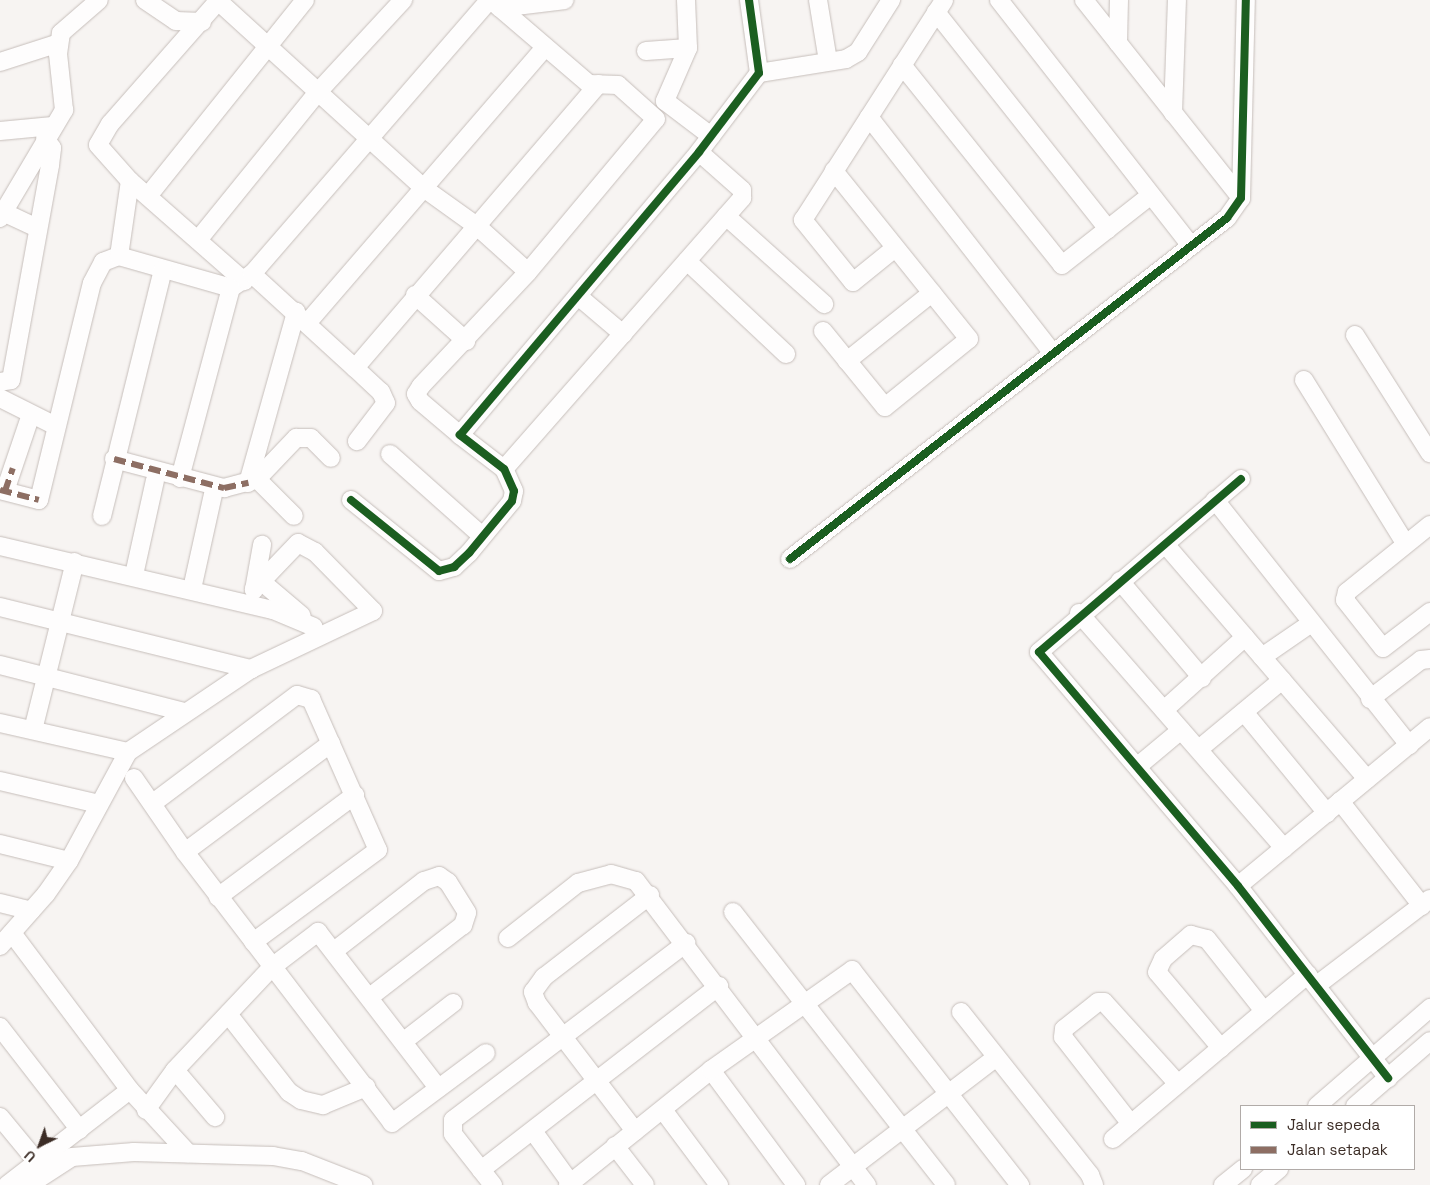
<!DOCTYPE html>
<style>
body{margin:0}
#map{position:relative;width:1430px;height:1185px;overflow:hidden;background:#f7f4f2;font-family:"Space Grotesk",sans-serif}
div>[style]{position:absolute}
.roads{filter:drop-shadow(0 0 1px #c6beba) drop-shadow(0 0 1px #c6beba)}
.minor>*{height:18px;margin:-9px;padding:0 9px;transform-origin:9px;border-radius:9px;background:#fefdfd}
.quiet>*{height:6px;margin-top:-3px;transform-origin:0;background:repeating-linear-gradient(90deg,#8d6e63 0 12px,transparent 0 18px)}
.cycleway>*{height:8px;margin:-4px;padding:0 4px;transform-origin:4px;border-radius:4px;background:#1b5e20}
span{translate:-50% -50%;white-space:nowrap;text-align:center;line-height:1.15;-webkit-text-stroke:5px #fff;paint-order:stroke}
.legend{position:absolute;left:1240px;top:1105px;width:175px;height:65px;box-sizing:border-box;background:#fff;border:1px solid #b1aba8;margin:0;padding:6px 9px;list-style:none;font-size:15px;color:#3c2d26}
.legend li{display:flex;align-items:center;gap:10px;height:25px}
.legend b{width:25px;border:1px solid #b1aba8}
.north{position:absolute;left:15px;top:1120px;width:50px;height:50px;-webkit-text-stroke:4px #fff;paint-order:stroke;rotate:222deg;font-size:14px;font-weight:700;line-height:20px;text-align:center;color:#3c2d26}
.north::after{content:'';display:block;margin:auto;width:18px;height:22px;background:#3c2d26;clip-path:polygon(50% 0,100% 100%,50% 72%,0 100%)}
</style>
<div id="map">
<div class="roads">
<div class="minor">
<i style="left:145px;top:0;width:37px;rotate:34deg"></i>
<i style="left:176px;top:21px;width:26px;rotate:2deg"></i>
<i style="left:217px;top:0;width:281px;rotate:42.3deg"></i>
<i style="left:425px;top:189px;width:65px;rotate:35.6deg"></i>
<i style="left:478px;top:227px;width:67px;rotate:42deg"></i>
<i style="left:219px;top:0;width:165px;rotate:131.3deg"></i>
<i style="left:110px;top:124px;width:24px;rotate:120deg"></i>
<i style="left:98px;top:145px;width:48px;rotate:48.4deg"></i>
<i style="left:130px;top:181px;width:152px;rotate:41.3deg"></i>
<i style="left:686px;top:0;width:48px;rotate:87.6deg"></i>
<i style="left:688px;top:48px;width:58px;rotate:113.5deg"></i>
<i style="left:665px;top:101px;width:58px;rotate:37.3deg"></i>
<i style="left:818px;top:0;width:62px;rotate:80.7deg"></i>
<i style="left:999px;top:0;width:312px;rotate:52deg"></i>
<i style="left:1084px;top:0;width:253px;rotate:51.6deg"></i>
<i style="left:500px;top:8px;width:65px;rotate:-7deg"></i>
<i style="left:936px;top:12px;width:277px;rotate:51.6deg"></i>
<i style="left:1118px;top:43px;width:43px;rotate:-88.7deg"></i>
<i style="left:646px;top:51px;width:42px;rotate:-4.1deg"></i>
<i style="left:0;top:62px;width:62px;rotate:-17.9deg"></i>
<i style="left:902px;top:65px;width:256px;rotate:51.3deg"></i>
<i style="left:1062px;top:265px;width:113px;rotate:-38.2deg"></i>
<i style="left:759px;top:73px;width:88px;rotate:-9.1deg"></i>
<i style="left:846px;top:59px;width:14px;rotate:-30deg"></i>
<i style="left:858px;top:52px;width:62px;rotate:-57.6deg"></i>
<i style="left:1173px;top:113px;width:113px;rotate:-88deg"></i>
<i style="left:869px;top:117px;width:299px;rotate:52.1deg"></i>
<i style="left:0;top:131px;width:53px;rotate:-5.4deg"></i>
<i style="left:148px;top:196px;width:251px;rotate:-51.3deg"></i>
<i style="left:3px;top:212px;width:38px;rotate:25deg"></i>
<i style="left:726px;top:216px;width:132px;rotate:41.9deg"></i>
<i style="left:0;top:218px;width:126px;rotate:-59.3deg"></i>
<i style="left:64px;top:110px;width:56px;rotate:-96.1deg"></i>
<i style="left:58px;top:54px;width:21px;rotate:-82deg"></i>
<i style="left:61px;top:33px;width:50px;rotate:-41deg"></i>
<i style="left:198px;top:240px;width:189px;rotate:-51deg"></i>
<i style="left:317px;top:93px;width:127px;rotate:-47.2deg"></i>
<i style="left:895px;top:248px;width:54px;rotate:141deg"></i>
<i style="left:853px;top:282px;width:80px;rotate:-128.9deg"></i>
<i style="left:803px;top:220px;width:261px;rotate:-57.3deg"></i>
<i style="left:119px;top:256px;width:76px;rotate:-81.7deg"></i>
<i style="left:687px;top:261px;width:136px;rotate:43.2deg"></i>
<i style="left:252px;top:274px;width:139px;rotate:42.4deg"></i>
<i style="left:355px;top:368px;width:374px;rotate:-49.4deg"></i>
<i style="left:415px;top:295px;width:69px;rotate:42deg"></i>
<i style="left:578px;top:296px;width:59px;rotate:40.2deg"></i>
<i style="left:308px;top:322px;width:363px;rotate:-49.2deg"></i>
<i style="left:823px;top:331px;width:98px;rotate:50.8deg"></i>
<i style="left:885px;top:407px;width:108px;rotate:-39deg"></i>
<i style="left:969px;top:339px;width:216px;rotate:-128.8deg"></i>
<i style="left:1355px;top:335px;width:140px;rotate:57.6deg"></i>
<i style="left:847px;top:361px;width:109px;rotate:-38.7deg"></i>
<i style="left:355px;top:368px;width:35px;rotate:43deg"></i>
<i style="left:381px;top:392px;width:12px;rotate:66deg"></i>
<i style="left:386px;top:403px;width:48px;rotate:127.3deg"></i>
<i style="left:1304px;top:380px;width:192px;rotate:58.2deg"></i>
<i style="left:0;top:382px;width:11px;rotate:-10deg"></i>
<i style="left:11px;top:380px;width:219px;rotate:-79.7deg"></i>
<i style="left:50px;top:165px;width:17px;rotate:-83deg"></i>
<i style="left:52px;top:148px;width:12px;rotate:-125deg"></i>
<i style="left:0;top:398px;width:63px;rotate:26.6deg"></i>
<i style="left:460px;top:435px;width:52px;rotate:-139.6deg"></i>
<i style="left:420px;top:401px;width:8px;rotate:-120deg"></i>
<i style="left:416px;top:394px;width:9px;rotate:-58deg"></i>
<i style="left:421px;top:386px;width:156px;rotate:-46.8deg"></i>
<i style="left:528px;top:272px;width:199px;rotate:-50.1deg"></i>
<i style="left:656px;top:119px;width:51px;rotate:-138.2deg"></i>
<i style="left:618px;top:85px;width:29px;rotate:-178deg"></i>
<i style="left:589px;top:84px;width:129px;rotate:-139.4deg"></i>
<i style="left:390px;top:454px;width:123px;rotate:41.7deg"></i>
<i style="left:114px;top:459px;width:114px;rotate:14.8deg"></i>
<i style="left:224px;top:488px;width:34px;rotate:-15deg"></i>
<i style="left:257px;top:479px;width:57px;rotate:-46.4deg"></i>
<i style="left:296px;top:438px;width:15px"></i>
<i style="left:311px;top:438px;width:28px;rotate:45deg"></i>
<i style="left:504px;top:469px;width:361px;rotate:-48.7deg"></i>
<i style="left:742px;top:198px;width:8px;rotate:-90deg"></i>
<i style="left:742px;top:190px;width:57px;rotate:-138.5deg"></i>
<i style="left:180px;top:478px;width:197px;rotate:-75deg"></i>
<i style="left:231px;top:288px;width:25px;rotate:-34deg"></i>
<i style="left:252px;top:274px;width:362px;rotate:-49.1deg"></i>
<i style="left:257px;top:479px;width:52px;rotate:45deg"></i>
<i style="left:1241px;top:479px;width:266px;rotate:139.4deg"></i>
<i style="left:1039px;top:652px;width:307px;rotate:49.6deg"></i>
<i style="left:1238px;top:886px;width:244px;rotate:52deg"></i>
<i style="left:248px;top:483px;width:178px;rotate:-74.3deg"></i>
<i style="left:0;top:490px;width:40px;rotate:14.4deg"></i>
<i style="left:39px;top:500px;width:223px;rotate:-76.3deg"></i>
<i style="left:92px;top:283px;width:24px;rotate:-62deg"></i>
<i style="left:103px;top:262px;width:17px;rotate:-21deg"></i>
<i style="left:119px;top:256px;width:116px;rotate:15.9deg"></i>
<i style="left:5px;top:491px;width:81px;rotate:-71.3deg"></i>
<i style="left:351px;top:500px;width:113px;rotate:38.9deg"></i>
<i style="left:439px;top:571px;width:16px;rotate:-15deg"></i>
<i style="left:454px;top:567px;width:21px;rotate:-43deg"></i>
<i style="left:469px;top:553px;width:67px;rotate:-50.4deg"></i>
<i style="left:512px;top:501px;width:10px;rotate:-79deg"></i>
<i style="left:514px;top:491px;width:24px;rotate:-114deg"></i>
<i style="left:504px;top:469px;width:56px;rotate:-142.3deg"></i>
<i style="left:460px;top:435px;width:370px;rotate:-49.8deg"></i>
<i style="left:699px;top:152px;width:99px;rotate:-52.8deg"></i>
<i style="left:759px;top:73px;width:74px;rotate:-97.8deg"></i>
<i style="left:1215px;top:500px;width:313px;rotate:51.6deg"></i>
<i style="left:102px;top:516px;width:254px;rotate:-76.1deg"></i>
<i style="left:1430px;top:525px;width:107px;rotate:141.1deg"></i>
<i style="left:1347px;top:592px;width:8px;rotate:104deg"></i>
<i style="left:1345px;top:600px;width:61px;rotate:51.6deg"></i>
<i style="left:1383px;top:648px;width:59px;rotate:-37.5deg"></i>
<i style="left:1165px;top:544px;width:310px;rotate:49.3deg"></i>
<i style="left:0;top:546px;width:280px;rotate:13.2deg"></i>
<i style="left:273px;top:610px;width:44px;rotate:22.5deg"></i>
<i style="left:790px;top:559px;width:554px;rotate:-37.97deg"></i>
<i style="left:1227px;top:218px;width:24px;rotate:-55deg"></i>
<i style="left:1241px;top:198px;width:198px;rotate:-88.6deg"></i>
<i style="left:134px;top:575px;width:97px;rotate:-77.5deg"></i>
<i style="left:1120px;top:581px;width:127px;rotate:49.8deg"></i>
<i style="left:262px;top:582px;width:52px;rotate:40.4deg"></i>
<i style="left:192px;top:589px;width:97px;rotate:-77.5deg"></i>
<i style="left:254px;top:590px;width:46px;rotate:-79.9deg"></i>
<i style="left:0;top:607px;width:259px;rotate:13.9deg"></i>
<i style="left:1079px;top:613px;width:312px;rotate:48.9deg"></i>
<i style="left:1262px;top:657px;width:58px;rotate:-34.5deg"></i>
<i style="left:0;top:665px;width:191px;rotate:14.3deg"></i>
<i style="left:1370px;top:699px;width:64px;rotate:-37.4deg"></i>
<i style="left:1421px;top:660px;width:9px;rotate:-6deg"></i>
<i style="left:1164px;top:710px;width:109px;rotate:-42deg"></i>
<i style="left:1244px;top:712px;width:131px;rotate:50.6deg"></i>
<i style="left:0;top:723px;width:131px;rotate:12.8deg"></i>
<i style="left:128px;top:752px;width:148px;rotate:-34deg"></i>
<i style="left:251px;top:669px;width:135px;rotate:-25.4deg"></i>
<i style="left:373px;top:611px;width:83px;rotate:-134.5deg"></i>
<i style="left:315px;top:552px;width:19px;rotate:-152deg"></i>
<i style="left:298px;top:543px;width:64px;rotate:133.7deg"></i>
<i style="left:33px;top:730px;width:173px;rotate:-76deg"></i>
<i style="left:1199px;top:749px;width:108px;rotate:-39.7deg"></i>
<i style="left:1138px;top:766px;width:56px;rotate:-39.9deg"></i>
<i style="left:134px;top:778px;width:90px;rotate:55.4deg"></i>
<i style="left:185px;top:852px;width:341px;rotate:52.6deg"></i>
<i style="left:392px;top:1123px;width:117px;rotate:-36.7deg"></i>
<i style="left:0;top:781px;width:102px;rotate:13.1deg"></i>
<i style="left:1340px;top:801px;width:133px;rotate:52deg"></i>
<i style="left:153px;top:803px;width:180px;rotate:-36.9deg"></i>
<i style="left:297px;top:695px;width:15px;rotate:16deg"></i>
<i style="left:311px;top:699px;width:165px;rotate:66.1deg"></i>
<i style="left:378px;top:850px;width:155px;rotate:143.6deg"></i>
<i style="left:0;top:844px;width:71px;rotate:13.8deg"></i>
<i style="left:185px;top:852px;width:182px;rotate:-36.7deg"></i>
<i style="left:1238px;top:886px;width:249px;rotate:-39.6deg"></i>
<i style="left:218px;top:897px;width:171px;rotate:-36.7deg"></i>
<i style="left:0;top:903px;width:32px;rotate:14deg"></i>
<i style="left:733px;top:912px;width:346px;rotate:52deg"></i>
<i style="left:12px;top:933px;width:196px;rotate:53.1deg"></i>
<i style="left:130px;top:1090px;width:86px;rotate:47.4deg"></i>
<i style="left:508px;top:938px;width:89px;rotate:-38.2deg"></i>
<i style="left:578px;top:883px;width:34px;rotate:-15deg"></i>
<i style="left:611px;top:874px;width:26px;rotate:16deg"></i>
<i style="left:636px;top:881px;width:382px;rotate:52.8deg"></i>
<i style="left:0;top:946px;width:69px;rotate:-48.5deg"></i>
<i style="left:46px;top:894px;width:40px;rotate:-55.1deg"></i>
<i style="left:69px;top:861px;width:124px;rotate:-61.6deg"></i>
<i style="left:334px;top:951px;width:114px;rotate:-37.9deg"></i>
<i style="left:424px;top:881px;width:16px;rotate:-18deg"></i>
<i style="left:439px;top:876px;width:11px;rotate:34deg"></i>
<i style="left:448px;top:882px;width:36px;rotate:58deg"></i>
<i style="left:467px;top:913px;width:13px;rotate:108deg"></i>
<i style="left:463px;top:925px;width:118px;rotate:142.3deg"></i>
<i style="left:1317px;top:985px;width:142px;rotate:-37.3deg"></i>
<i style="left:961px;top:1012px;width:208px;rotate:51.6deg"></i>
<i style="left:1090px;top:1175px;width:11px;rotate:68deg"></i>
<i style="left:228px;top:1014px;width:99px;rotate:52deg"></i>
<i style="left:289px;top:1092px;width:14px;rotate:34deg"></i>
<i style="left:301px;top:1100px;width:23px;rotate:13deg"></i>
<i style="left:323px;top:1105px;width:47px;rotate:-22.7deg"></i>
<i style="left:0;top:1027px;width:130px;rotate:52.2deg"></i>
<i style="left:404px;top:1041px;width:62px;rotate:-37.8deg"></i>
<i style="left:1221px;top:1048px;width:99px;rotate:-130.1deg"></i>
<i style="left:1157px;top:972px;width:14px;rotate:-65deg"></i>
<i style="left:1163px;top:959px;width:37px;rotate:-41deg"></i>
<i style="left:1191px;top:935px;width:16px;rotate:14deg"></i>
<i style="left:1207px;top:939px;width:92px;rotate:51.6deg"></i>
<i style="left:175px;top:1070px;width:62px;rotate:49.6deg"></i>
<i style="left:711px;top:1070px;width:143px;rotate:53.5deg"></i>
<i style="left:1317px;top:1106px;width:150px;rotate:-40.9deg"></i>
<i style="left:1355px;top:1106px;width:99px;rotate:-40.9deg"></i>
<i style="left:146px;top:1110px;width:49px;rotate:-54.1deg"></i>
<i style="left:175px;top:1070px;width:141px;rotate:-46.7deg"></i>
<i style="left:272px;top:967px;width:58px;rotate:-37.3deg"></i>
<i style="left:318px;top:932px;width:197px;rotate:52.4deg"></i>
<i style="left:663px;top:1110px;width:94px;rotate:53.3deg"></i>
<i style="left:0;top:1117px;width:60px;rotate:50.4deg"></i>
<i style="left:1131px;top:1124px;width:110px;rotate:-128deg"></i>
<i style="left:1063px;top:1037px;width:8px;rotate:-83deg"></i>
<i style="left:1064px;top:1029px;width:43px;rotate:-38.5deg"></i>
<i style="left:1098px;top:1002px;width:6px"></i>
<i style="left:1104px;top:1002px;width:110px;rotate:47.9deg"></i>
<i style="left:533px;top:1131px;width:67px;rotate:54.2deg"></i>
<i style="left:635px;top:1131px;width:161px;rotate:-127.4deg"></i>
<i style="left:537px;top:1003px;width:12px;rotate:-110deg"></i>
<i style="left:533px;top:992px;width:19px;rotate:-54deg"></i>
<i style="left:544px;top:977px;width:134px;rotate:-37.7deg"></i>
<i style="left:1113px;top:1139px;width:255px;rotate:-40.2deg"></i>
<i style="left:615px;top:1146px;width:49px;rotate:52.4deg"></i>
<i style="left:481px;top:1170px;width:301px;rotate:-37.7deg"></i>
<i style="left:7px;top:1185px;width:155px;rotate:-37.7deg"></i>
<i style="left:29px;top:1185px;width:51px;rotate:-33.1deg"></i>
<i style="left:72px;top:1157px;width:62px;rotate:-4.6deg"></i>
<i style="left:134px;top:1152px;width:139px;rotate:1.6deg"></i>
<i style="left:273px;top:1156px;width:29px;rotate:10deg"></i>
<i style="left:302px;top:1161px;width:66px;rotate:21.5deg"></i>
<i style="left:493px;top:1185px;width:65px;rotate:-128.1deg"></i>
<i style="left:453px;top:1134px;width:14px;rotate:-90deg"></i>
<i style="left:453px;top:1120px;width:293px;rotate:-37.2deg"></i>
<i style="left:568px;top:1185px;width:184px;rotate:-38.8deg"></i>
<i style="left:711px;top:1070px;width:173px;rotate:-35.3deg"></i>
<i style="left:852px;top:970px;width:273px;rotate:52deg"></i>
<i style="left:829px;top:1185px;width:209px;rotate:-37.4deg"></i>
<i style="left:1223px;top:1185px;width:26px;rotate:-39deg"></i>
<i style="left:1260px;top:1185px;width:25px;rotate:-40deg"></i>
</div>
</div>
<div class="quiet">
<i style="left:114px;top:459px;width:114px;rotate:14.8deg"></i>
<i style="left:224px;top:488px;width:25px;rotate:-12deg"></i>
<i style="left:0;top:490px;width:40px;rotate:14.4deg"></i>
<i style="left:5px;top:491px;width:24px;rotate:-71deg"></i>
</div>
<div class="cycleway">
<i style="left:1241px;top:479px;width:266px;rotate:139.4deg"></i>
<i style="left:1039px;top:652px;width:307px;rotate:49.6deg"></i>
<i style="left:1238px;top:886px;width:244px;rotate:52deg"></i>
<i style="left:351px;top:500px;width:113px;rotate:38.9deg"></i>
<i style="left:439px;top:571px;width:16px;rotate:-15deg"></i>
<i style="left:454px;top:567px;width:21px;rotate:-43deg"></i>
<i style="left:469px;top:553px;width:67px;rotate:-50.4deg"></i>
<i style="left:512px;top:501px;width:10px;rotate:-79deg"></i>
<i style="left:514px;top:491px;width:24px;rotate:-114deg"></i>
<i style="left:504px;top:469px;width:56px;rotate:-142.3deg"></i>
<i style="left:460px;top:435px;width:370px;rotate:-49.8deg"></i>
<i style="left:699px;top:152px;width:99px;rotate:-52.8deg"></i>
<i style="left:759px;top:73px;width:74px;rotate:-97.8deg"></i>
<i style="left:790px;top:559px;width:554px;rotate:-37.97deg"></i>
<i style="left:1227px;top:218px;width:24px;rotate:-55deg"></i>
<i style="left:1241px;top:198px;width:198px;rotate:-88.6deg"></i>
</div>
<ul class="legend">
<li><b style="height:6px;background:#1b5e20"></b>Jalur sepeda</li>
<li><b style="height:6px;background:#8d6e63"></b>Jalan setapak</li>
</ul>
<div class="north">U</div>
</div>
